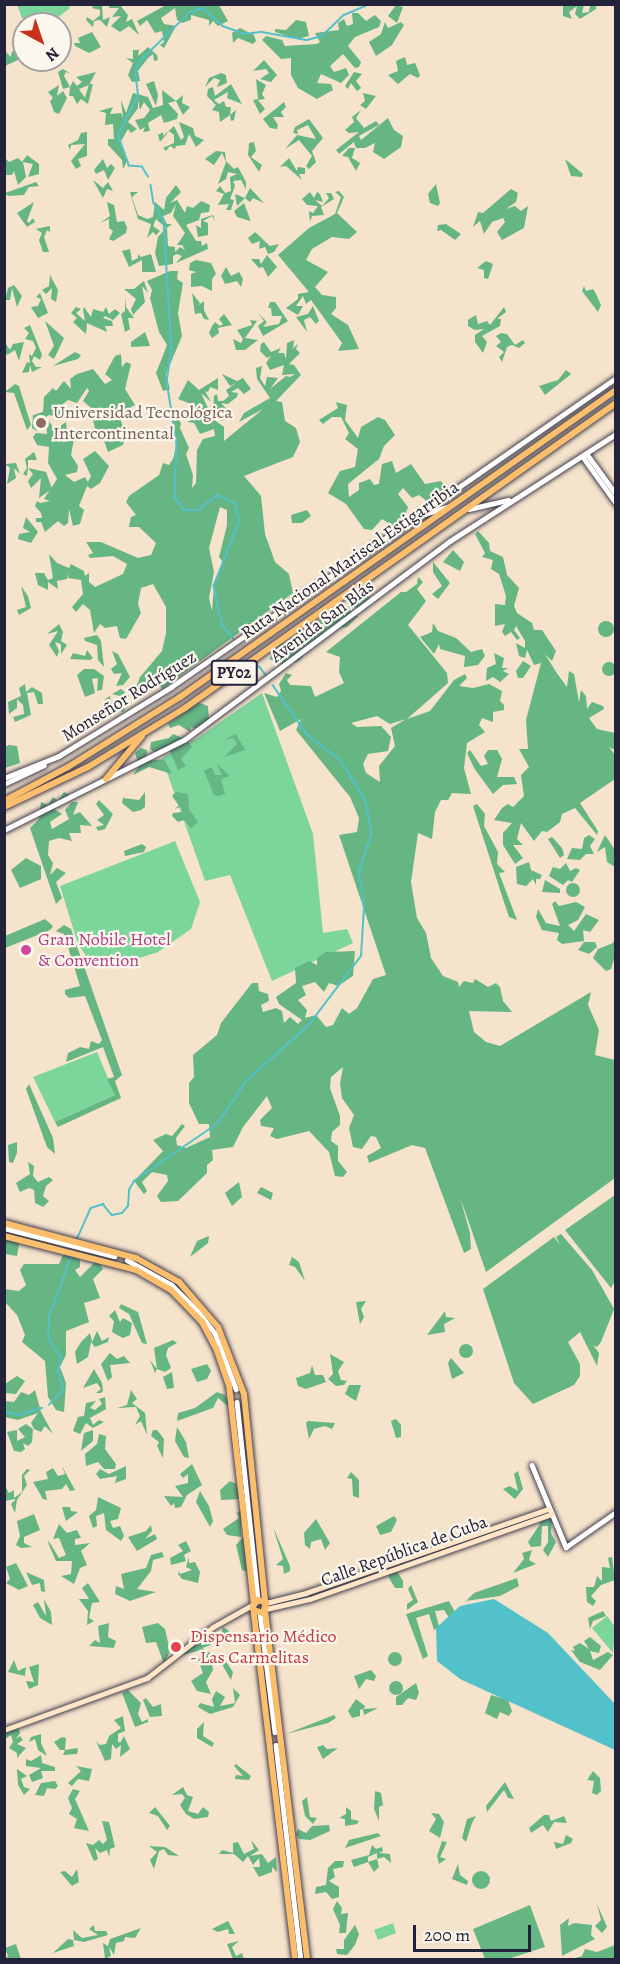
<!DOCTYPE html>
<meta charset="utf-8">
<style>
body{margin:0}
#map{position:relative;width:620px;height:1964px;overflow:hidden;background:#f6e3cb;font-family:Alegreya,serif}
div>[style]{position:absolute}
.green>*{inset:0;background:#7cd59b}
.forest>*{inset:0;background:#65b683}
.round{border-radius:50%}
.water>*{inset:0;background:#53c1c9}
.stream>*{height:1.5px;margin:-0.75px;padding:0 0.75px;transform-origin:0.75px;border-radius:0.75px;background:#53c1c9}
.roads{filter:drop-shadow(0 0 2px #423f51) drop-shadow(0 0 2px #423f51)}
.tertiary>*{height:4.5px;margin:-2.25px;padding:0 2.25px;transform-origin:2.25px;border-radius:2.25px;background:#fff}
.secondary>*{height:4.5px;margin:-2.25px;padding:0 2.25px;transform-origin:2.25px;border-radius:2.25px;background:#fde5c5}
.trunk>*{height:6px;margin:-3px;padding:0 3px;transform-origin:3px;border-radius:3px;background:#fabe6d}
.dots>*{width:16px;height:16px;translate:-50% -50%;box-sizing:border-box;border:3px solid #fbf7ec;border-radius:50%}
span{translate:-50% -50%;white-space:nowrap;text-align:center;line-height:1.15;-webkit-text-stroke:4.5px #fbf7ec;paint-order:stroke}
.shield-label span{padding:2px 4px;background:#fbf7ec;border:2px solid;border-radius:4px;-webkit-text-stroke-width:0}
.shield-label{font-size:16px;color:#22223b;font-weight:700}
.education-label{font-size:18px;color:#785e54}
.left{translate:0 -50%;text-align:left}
.street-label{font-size:18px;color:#22223b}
.hotel-label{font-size:18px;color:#b23c85}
.health-label{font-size:18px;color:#be3a42}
.frame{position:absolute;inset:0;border:6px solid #22223b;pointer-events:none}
.north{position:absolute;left:12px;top:12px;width:60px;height:60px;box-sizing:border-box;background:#fbf7ec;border:2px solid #a4a2a5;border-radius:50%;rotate:140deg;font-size:16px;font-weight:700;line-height:24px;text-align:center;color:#22223b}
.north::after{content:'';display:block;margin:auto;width:21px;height:27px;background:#c8321e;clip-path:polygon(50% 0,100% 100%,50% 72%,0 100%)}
.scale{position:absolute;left:413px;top:1925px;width:118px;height:27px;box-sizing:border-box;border:3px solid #22223b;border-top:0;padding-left:8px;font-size:18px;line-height:21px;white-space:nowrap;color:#22223b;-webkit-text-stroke:4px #fbf7ec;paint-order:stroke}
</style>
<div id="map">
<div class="green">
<i style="clip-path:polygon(17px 5px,68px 5px,70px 8px,57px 18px,22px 18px)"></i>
<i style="clip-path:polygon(262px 693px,313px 834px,323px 933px,347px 929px,353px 943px,272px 981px,230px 875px,205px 881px,162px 758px,199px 737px)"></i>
<i style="clip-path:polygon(175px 841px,200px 902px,191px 929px,158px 952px,124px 963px,98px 962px,87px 957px,78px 944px,60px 886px)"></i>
<i style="clip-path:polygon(97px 1052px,115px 1095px,55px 1122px,33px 1077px)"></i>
<i style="clip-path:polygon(607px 1616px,615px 1627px,613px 1653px,592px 1628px)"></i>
<i style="clip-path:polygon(393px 1923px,396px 1933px,378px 1940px,374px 1930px)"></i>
</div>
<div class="forest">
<i style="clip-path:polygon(94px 5px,102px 5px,103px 20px,110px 17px,107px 27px,100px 20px,94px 21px,93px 27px,86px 20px,87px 17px,93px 21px,100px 15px,100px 10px,92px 8px)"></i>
<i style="clip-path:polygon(110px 5px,120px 5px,128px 15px,126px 22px,132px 19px,139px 35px,129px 26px,120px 32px,111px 26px,121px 16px,112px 17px,119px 8px,109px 8px)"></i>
<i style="clip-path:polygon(219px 5px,228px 21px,218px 26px,213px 21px,209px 26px,209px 20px,191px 15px,191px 20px,182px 23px,177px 20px,175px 8px,161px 18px,164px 24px,176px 26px,164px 48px,160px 45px,164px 42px,162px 31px,155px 33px,147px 20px,140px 26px,137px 21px,166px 5px)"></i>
<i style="clip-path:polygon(396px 5px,403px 7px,397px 23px,388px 16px)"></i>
<i style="clip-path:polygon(563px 5px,584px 5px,582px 13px,589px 12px,590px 5px,596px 5px,596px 9px,580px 19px,575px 14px,577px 6px,569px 12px,572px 19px,563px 16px)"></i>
<i style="clip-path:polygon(352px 13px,358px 13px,366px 21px,375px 15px,381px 21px,379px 27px,355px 37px,348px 46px,361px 62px,359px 67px,355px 68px,343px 54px,330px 66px,334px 72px,346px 68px,349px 75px,341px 83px,321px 74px,317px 83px,331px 84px,333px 90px,317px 99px,298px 88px,291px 75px,291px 58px,281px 59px,262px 40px,266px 36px,282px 40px,285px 46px,317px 44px,320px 42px,315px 33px,339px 30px,338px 23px,344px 19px,347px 26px,353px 24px)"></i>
<i style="clip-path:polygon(296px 20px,306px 22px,309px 36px,297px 39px,275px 32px,275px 29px,286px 30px)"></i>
<i style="clip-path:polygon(385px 22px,388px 28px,401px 22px,404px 25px,392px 45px,376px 56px,369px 42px,381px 34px)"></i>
<i style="clip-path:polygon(240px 28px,254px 35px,256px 41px,253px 44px,238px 38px,233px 43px,232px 33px)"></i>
<i style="clip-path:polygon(92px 32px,101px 47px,89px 53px,75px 46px,74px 43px,80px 43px,78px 38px)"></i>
<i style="clip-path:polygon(148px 47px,157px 55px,158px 60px,154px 61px,153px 54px,148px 58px,138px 71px,140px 81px,132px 82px,128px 75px,133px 63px,126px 58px,133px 59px,133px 50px,139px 50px,138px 56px)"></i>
<i style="clip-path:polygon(24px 50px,23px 58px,33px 66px,22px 65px,20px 59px,5px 66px,6px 52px,11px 57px,12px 51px,18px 55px,18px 51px)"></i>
<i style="clip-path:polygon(405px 57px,407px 65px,415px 63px,420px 75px,418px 78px,410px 74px,398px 84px,388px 75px,398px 71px,396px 61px)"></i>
<i style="clip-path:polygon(264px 60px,277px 75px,271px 82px,260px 79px,269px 73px,266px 69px,253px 71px)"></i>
<i style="clip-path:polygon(63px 69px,71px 74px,66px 72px,64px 76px,70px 87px,73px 81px,77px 86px,82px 82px,76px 77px,96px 72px,89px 85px,79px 89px,85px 98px,89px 84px,93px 84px,88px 104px,81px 99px,77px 104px,73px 96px,69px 96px,70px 87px,63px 89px,58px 72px)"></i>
<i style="clip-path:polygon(354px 72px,362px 74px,356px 81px,361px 88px,357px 91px,351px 83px,348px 89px,345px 86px)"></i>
<i style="clip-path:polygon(221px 73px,226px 75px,227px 83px,217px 87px,220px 80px,214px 78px,205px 87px,209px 78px)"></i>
<i style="clip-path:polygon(256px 79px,266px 85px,262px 94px,265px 99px,258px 100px,265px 109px,260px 114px,253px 100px,258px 99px)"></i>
<i style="clip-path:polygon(154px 81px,158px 95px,156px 106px,146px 84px)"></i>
<i style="clip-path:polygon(231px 84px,242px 104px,227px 98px,228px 92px,214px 100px,219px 104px,224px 101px,226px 107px,231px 107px,230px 115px,236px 110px,234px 120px,231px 121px,230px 115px,220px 122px,219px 112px,212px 110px,216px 105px,207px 96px,208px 89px,213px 87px,215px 96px)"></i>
<i style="clip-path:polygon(59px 85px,57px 96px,63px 91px,67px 98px,59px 114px,54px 112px,50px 101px,53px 98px,48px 92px)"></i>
<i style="clip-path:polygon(162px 90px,176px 101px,183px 95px,182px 103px,190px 107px,183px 115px,176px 101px,168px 103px,178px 114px,177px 119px,164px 123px,161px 115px,148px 123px,150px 131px,143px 132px,145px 127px,140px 130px,135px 120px,144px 118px,150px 110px,144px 102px,140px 110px,138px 100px,138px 108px,128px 122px,137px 129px,131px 133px,128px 129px,120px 143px,127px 161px,123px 169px,122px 160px,108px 145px,108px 139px,114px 139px,113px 124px,105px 125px,106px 113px,99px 111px,113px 107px,110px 114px,121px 113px,123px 118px,121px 100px,126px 113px,133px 93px,148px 97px,153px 108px,163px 105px)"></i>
<i style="clip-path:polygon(363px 93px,376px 96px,366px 109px,360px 105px,365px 101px)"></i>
<i style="clip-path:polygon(284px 102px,286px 107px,281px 112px,284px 117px,273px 117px,278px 125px,277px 129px,270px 128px,263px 119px)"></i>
<i style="clip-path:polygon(361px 110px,356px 118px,364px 128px,376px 121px,379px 125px,359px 136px,361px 140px,388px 118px,394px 130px,403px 136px,401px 147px,384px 159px,373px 152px,375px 143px,365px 148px,356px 148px,354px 142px,339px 154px,336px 150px,359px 132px,349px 133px,345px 130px,354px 122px,352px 117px)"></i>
<i style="clip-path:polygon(309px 119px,323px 138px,312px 151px,316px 162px,309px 169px,306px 166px,312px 156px,299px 140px,285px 149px,297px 135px,316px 139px,308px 125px,297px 130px,298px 134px,293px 133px,295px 127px)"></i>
<i style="clip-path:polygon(179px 122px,193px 128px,195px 136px,204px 140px,196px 147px,189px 134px,185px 145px,176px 146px,175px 149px,170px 146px,166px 151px,163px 148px,174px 143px,174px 135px,169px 131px,160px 142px,158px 135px,163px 132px,163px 136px,174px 126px,181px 140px,184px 137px)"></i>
<i style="clip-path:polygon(87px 132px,87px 156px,78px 159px,81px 166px,76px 169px,71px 161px,85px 144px,71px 145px,70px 150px,68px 145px,78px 140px,81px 133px)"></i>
<i style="clip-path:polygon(254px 142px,256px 151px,251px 157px,262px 165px,259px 172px,248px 155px,249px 143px)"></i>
<i style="clip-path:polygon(349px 148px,355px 148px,352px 158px,360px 163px,356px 171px,348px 157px,342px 156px)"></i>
<i style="clip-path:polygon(216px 151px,225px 152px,226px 161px,234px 169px,238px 167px,246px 182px,246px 189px,241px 180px,233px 181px,235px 186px,230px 199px,234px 200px,231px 210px,226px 210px,229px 204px,218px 205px,224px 194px,216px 191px,220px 186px,225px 193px,231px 191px,230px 177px,237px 174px,228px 172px,226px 179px,218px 184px,226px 162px,222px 153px,214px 165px,205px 159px)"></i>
<i style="clip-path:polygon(27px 155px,39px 164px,39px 174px,28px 177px,33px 164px,23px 162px,26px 177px,18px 185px,14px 171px,12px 175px,5px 175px,5px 158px,9px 162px,18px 158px,22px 162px)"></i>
<i style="clip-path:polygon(289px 158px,297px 171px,298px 167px,305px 168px,305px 174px,299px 174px,302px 180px,286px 166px,280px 167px)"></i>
<i style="clip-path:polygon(103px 159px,107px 168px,111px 164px,115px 168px,108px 180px,104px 170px,96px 174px,94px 170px)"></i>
<i style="clip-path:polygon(565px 159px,583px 174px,582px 177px,571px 176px)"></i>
<i style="clip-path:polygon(93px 180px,103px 188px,108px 182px,113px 191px,107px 189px,103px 198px)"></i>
<i style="clip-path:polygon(36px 182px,39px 186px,29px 187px,24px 195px,8px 196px,5px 193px)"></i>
<i style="clip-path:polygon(436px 184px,440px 203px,438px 206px,430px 203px,428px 194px)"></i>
<i style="clip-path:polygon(evenodd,176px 185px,181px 192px,170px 203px,177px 200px,185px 213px,187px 206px,193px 208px,201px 201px,210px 205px,209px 212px,201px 213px,199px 220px,186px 225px,196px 241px,201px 241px,202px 246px,207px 243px,208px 249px,176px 263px,182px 256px,177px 254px,173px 256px,173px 264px,159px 266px,155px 253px,158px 237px,166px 228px,156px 219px,153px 226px,160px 231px,156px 235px,153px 232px,147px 238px,151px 224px,138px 219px,130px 192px,138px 192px,132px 197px,138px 215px,147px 219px,153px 217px,155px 202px,164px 210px,166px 198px,176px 185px,176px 204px,173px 216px,185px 233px,177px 245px,182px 245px,185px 250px,180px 247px,175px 252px,175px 247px,168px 246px,167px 228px,172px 224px,167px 224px,163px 216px,171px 213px,176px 204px)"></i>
<i style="clip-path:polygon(250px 188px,264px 203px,253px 198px,250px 202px,245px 198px,237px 206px,235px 194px,245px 198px)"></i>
<i style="clip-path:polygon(511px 189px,518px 193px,516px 202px,506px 209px,515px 206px,521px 211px,528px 206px,524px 228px,502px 240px,497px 232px,505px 222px,503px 218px,492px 222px,484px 234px,480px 221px,473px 227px,478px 212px,483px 213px)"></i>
<i style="clip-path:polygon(339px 191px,344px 197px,337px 213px,357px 232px,349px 239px,332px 237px,312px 249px,306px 260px,328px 272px,315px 287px,322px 295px,336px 297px,336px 308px,331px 314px,348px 325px,359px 349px,338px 351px,342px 343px,311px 300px,306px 304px,303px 296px,296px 306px,303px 306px,298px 315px,286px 308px,298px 299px,298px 294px,309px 292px,278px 255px,309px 228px,335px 214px,341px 197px,335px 192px)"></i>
<i style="clip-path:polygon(310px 192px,314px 198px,317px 192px,320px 194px,323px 202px,315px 200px,322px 206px,329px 198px,326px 193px,331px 193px,334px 199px,321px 207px,324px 215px,312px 216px,310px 222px,309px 211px,313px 213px,318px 206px,307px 205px,302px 199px)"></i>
<i style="clip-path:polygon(34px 202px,27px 221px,29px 223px,33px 218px,35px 222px,27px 227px,17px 213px)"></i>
<i style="clip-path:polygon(107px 202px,114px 205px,117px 222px,124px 221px,127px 227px,126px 233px,113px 241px,109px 239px,113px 231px,109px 228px,109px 219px,100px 223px,110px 216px)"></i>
<i style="clip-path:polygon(244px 203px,250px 219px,250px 221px,237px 217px,234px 211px)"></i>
<i style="clip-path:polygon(213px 215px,215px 221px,212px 216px,203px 221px,208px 223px,208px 235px,198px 237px,196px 225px,201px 228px,201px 219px)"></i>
<i style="clip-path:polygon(446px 224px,461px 234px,455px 240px,441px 230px,437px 231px,438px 225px)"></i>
<i style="clip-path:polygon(50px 226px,50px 232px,47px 230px,44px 237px,49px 252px,43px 252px,39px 240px,42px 233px,36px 229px)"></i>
<i style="clip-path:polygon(255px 232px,270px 246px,279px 244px,274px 252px,268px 254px,265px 247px,259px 249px,260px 241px,252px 244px,248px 238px)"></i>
<i style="clip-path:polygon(130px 249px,132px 261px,138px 258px,138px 254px,141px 257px,151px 254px,156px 272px,142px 272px,142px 260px,129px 267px,122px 251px)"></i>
<i style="clip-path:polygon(267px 255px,277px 267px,268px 277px,263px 267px,259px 268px,251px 259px,259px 259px,261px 264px)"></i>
<i style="clip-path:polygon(196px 260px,211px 263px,216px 274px,212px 279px,212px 291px,202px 286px,191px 287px,191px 274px,196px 272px,189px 270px,190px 263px)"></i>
<i style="clip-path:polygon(486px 261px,493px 264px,488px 279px,484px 278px,484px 270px,477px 268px)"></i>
<i style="clip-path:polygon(226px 267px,231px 276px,239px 272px,243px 279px,241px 287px,237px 281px,225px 284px,221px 276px)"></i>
<i style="clip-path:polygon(170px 271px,178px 271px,177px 279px,183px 283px,178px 313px,182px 336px,166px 374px,170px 389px,163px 391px,156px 373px,167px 345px,159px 332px,150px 298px,152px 290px,147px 281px)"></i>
<i style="clip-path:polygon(50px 275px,58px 290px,56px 302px,51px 299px,52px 288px,46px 294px,42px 290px,49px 286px)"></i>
<i style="clip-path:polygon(144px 281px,148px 293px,142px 286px,145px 302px,133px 315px,131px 309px,136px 299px,124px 289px,134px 289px)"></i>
<i style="clip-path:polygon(14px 285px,22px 296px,17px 307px,12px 288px,10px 300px,5px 300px,8px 288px)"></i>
<i style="clip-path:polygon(584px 286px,586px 291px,593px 289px,596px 294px,601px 305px,598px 312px,582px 291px)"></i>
<i style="clip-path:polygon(40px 293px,48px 313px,38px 318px,31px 307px,38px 306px,41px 299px,36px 297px)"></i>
<i style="clip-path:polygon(192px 293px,200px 303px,197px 306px,204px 301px,204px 310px,209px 320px,204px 319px,201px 313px,195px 314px)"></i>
<i style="clip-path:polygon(125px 297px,126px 307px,134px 318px,128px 318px,130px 329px,125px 332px,121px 314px,125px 311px)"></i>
<i style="clip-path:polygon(270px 302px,275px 302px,288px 321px,263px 336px,258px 326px,264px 321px,258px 313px,267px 322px,263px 327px,279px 324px,282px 316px,272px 316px,271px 308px,268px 308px)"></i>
<i style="clip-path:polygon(313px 306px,319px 321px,316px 324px,310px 317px,304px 320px,307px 332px,296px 317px,308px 314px)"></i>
<i style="clip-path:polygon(76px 307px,81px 309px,76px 313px,85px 321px,83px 310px,84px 307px,91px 317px,93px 309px,103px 312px,106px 307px,109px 314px,115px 309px,120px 313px,113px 320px,105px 316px,103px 318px,112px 321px,113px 326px,105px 326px,107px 332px,87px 323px,86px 334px,73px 322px,77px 318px,71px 313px)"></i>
<i style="clip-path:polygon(504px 307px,506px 312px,497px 319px,501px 319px,500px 326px,482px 336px,487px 342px,483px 353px,475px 342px,475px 335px,484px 329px,475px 330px,468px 326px,468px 320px,476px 315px,478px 324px,487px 321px,490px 325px)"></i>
<i style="clip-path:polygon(224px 314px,232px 325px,218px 328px,219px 333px,212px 338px,209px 333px,212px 326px,215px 322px,220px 326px,223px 324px,219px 319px)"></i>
<i style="clip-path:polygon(250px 320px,257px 321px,245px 338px,258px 340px,245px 350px,236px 350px,233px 339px,241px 343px,243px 339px,237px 330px,252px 325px)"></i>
<i style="clip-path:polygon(45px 321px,64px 338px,54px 359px,48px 355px,54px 346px)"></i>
<i style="clip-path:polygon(30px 325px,42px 355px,40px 360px,34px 356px,32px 361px,36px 367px,42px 367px,32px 372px,30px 365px,29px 372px,22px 373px,27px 362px,30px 363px,29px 354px,32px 356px,36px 348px,33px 341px,25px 339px,29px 333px,24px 328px)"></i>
<i style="clip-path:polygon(145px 332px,150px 346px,131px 347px,131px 342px)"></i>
<i style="clip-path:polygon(501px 333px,507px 334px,515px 345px,523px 340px,525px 343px,519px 348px,512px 345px,507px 347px,502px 362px,499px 357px,504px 352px,496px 346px,501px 342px,496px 336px)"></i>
<i style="clip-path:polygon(evenodd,294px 340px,293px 349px,298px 343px,296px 349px,300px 353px,289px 364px,294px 365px,301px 375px,276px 401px,282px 402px,285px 421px,296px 428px,300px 442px,293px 457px,244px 476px,261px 496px,265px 534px,275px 562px,289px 574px,293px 593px,162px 689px,155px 677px,138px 695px,135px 690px,140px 677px,162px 651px,166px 633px,166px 607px,153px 584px,141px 588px,138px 604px,141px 613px,126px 639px,120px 638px,117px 626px,105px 628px,100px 624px,94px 633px,90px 610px,83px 604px,76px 612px,72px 607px,83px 594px,81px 580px,68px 578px,68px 572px,67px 579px,57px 581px,58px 589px,48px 582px,48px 590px,38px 585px,35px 573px,44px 573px,48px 580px,53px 578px,49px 554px,57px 563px,69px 568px,71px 564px,84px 571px,85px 576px,89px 573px,89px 582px,95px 587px,123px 574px,127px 564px,113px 556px,90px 558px,88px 555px,93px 553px,86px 542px,101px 542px,138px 558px,151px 555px,156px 543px,139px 527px,129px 527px,131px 517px,136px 515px,126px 502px,129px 496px,159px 475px,163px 463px,169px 465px,173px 459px,177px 442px,172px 418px,175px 416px,181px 423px,180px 428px,189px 448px,186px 454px,193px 475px,192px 488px,196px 483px,197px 450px,203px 439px,215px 436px,214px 429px,200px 434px,194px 423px,188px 422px,191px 404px,178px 399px,188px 380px,199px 390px,218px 378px,218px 390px,210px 387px,208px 392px,205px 391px,211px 402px,201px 393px,213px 419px,224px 427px,224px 441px,263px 409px,239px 422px,244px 413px,270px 398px,257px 379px,256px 368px,262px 366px,260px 378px,265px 386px,267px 377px,278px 378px,270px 389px,286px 376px,290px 377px,295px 374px,282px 375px,284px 365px,270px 370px,266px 363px,271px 356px,267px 358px,260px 351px,261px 344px,264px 342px,271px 352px,281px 348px,278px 353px,284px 353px,286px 359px,287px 343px,294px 340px,220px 507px,227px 510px,227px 525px,219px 557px,223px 562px,214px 586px,212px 611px,209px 598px,214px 572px,209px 548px,220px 507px)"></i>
<i style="clip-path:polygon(4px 341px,10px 350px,13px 344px,24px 342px,19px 361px,15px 350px,7px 355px,5px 351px)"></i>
<i style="clip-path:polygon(75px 352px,81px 355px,78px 359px,53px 366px)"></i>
<i style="clip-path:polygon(121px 354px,122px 367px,126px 362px,131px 364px,125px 389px,135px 405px,118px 414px,126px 434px,123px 445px,108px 452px,102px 435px,96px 433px,90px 407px,83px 401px,89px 391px,87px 388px,77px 403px,68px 400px,60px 406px,69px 414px,66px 419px,49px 415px,46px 417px,55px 430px,66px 422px,67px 432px,62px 437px,65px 442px,76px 429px,71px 455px,78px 466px,77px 472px,65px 475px,74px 482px,85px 477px,88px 482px,91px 476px,83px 459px,95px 451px,109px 466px,100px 483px,91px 489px,87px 486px,79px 506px,84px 510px,80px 524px,73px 526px,69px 509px,68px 523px,64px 526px,58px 521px,45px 532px,41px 522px,36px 522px,36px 518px,42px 518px,41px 513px,35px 506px,37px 501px,40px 503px,50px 501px,44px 499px,57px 479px,48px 463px,49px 447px,37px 445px,33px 437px,36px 433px,47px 434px,46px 418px,38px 423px,37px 431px,32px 428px,33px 415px,43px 412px,44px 397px,53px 388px,56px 391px,64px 381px,71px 389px,70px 379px,77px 374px,93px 369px,105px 384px,112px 380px,105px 374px,115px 356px)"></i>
<i style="clip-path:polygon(566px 370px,571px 374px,545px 395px,539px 386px,558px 380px)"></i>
<i style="clip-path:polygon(222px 374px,237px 381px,243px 378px,251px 389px,244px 394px,238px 388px,231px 392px,238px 393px,237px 397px,228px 404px,221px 403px,233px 416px,221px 421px,213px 413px,214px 396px,217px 394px,218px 401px,223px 401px,229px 396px,226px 390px,236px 383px,230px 386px)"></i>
<i style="clip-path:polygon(15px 384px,19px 386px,31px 425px,27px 430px,14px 393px,5px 392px)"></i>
<i style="clip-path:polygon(336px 402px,347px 405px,345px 420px,358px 438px,361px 427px,378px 417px,385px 420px,395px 435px,384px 446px,379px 459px,348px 484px,349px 497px,359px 490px,359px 483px,370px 479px,374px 485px,379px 484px,382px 464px,392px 461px,396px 473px,411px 464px,425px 484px,441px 481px,446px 488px,442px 495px,428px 502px,419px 495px,412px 498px,403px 488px,398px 494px,408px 507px,402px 523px,396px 528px,382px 519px,372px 530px,364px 529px,346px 504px,328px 493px,340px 471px,355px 467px,358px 449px,345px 439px,349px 433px,341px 417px,332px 417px,323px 424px,319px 420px,338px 408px)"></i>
<i style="clip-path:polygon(34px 452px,37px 460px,28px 460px,28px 468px,46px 472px,52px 489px,39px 498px,41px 478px,31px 488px,28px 481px,33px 474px,28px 468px,27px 476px,23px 474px,27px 468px,25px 459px)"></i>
<i style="clip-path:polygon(16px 463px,20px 474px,14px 468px,16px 478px,7px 484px,10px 468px,5px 464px)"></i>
<i style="clip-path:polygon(307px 510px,311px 516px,302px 523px,292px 523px,291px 515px)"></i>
<i style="clip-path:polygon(26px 517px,38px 532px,31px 543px,18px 539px,19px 534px,30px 532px,23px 528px)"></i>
<i style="clip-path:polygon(478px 531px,489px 543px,490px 551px,503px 557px,507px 575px,519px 588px,514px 606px,517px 613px,532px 623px,534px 630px,542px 630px,556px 651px,552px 661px,545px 654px,556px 672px,567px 687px,569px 671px,574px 674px,579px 702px,581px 690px,586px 696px,587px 709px,592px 702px,603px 706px,604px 709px,589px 718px,597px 729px,615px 733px,615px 750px,609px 747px,615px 755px,615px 779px,580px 803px,598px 831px,597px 835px,575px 808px,562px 814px,560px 822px,547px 832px,542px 831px,534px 841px,521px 823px,517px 839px,523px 845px,513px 845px,523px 858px,515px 864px,503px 845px,503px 833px,512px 823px,494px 820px,502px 808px,508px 804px,513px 807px,524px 796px,521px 775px,529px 767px,519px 749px,528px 749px,526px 720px,541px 663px,534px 665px,527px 650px,525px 658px,519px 656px,516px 643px,525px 648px,525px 641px,516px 626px,514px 630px,520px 638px,517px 640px,511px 632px,505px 636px,502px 632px,505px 624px,495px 626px,495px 604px,505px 605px,506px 596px,499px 574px,491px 569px,493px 560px,482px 557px,485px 553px,475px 534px)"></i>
<i style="clip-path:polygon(453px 550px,464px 562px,460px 571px,443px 562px)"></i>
<i style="clip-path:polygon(433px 562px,450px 583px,438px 599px,432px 594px,442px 586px,433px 572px)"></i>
<i style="clip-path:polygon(evenodd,418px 577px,423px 582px,417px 589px,426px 601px,408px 625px,447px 673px,448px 683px,407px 719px,430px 711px,454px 680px,465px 674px,467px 678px,459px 686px,473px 688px,489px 684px,502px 691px,500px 701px,504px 705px,504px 710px,493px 712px,493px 722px,482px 718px,479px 725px,485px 732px,467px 743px,464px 768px,471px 794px,452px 793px,448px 800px,441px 800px,435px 812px,432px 839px,418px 833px,411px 882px,417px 918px,426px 933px,431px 958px,443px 976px,458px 982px,459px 987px,464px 981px,473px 983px,475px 979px,488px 987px,496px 983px,500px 987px,503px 1001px,512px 1012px,469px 1011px,474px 1032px,486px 1042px,500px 1046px,591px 992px,588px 1005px,599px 1030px,595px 1055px,615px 1060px,615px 1178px,486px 1272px,460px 1197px,470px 1233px,471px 1249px,464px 1253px,425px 1148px,412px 1145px,369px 1163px,367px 1156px,381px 1148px,376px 1137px,371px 1136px,362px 1149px,353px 1147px,349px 1128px,354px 1115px,342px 1098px,340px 1084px,343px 1067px,331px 1077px,330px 1088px,340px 1116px,340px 1125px,332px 1132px,331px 1141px,338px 1146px,338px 1161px,347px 1172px,343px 1177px,335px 1176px,329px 1152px,309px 1131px,277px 1139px,270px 1136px,274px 1128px,261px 1126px,260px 1120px,272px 1108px,267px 1096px,243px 1127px,233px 1147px,212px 1150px,213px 1160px,207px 1165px,207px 1173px,178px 1201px,161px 1202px,157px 1196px,168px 1181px,167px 1175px,152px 1172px,142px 1182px,147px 1191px,144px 1194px,134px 1181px,163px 1151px,153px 1140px,166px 1134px,172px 1136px,182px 1124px,185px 1126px,176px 1138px,177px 1145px,186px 1148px,210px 1137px,209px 1124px,199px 1124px,189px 1103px,189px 1083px,194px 1077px,193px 1055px,217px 1035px,221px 1023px,252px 983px,258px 983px,259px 991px,268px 994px,269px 1001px,261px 1005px,263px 1012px,276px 1008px,282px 1011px,284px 1023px,290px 1017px,298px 1024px,302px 1020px,279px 1004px,276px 997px,296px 983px,295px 968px,309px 961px,317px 965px,317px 958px,326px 952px,355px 951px,353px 976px,338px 986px,329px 983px,324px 992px,315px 982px,302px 986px,306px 995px,298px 1000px,307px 1010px,305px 1018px,316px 1015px,326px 1027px,333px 1025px,342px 1008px,349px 1014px,357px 1008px,373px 979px,386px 975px,339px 835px,357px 832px,359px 818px,350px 797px,296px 730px,301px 719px,280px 731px,264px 693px,277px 697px,281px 691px,279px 684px,286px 673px,292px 675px,287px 680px,290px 685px,311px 686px,315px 697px,344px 683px,339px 672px,340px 657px,326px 652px,401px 592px,406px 592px,417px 584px,418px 577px,377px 716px,390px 724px,406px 719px,391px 728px,395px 746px,379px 766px,380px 782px,366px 773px,363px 764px,368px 754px,388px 751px,391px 737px,381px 726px,357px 727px,351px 723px,377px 716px)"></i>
<i style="clip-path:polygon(21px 586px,28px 596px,31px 608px,19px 615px,17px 610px,26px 607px)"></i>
<i style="clip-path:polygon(365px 589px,370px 592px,369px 600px,361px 611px,352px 605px,349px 610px,358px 616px,347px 627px,327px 629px,299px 661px,284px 665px,269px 659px,280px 644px,300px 641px,301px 634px,311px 624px,366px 597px)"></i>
<i class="round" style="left:598px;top:621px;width:16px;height:16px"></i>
<i style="clip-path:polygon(433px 623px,438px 631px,456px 638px,471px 652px,482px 649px,485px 656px,478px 665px,464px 667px,465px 656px,440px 649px,439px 644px,434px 654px,420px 637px,432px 632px)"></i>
<i style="clip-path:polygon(59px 624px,63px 632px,61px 641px,67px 645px,61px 654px,61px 644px,55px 642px,59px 651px,57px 657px,49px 645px,58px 631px,47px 634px)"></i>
<i style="clip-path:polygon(97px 635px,101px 641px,104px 667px,98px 660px,97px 645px,85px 641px,84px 638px)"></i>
<i style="clip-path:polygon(87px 650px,93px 658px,90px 660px,70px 659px,73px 653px,85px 656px)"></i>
<i style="clip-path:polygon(112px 651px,118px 654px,130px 677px,123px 685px,116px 686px,122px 673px,114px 674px,111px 669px,117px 664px)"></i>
<i style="clip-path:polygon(494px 653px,504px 658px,502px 668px,508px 668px,503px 671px,509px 674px,500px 682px,493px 677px,486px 681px,487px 668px,496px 664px)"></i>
<i style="clip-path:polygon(523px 661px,531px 666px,523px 678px,518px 678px,516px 671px)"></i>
<i class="round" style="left:602px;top:662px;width:14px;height:14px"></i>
<i style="clip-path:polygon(84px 669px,94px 669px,104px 676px,102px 690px,97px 691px,98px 678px,92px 679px,95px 693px,85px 697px,77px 675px)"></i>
<i style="clip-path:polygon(25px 684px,26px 692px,32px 687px,42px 693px,43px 704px,38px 704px,34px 692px,27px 693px,31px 715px,15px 722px,13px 717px,24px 714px,23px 705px,17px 699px,17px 708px,9px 714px,8px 702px,21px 696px,19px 688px)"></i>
<i style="clip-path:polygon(121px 689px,129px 696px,127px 707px,123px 712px,116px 710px,112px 717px,105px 699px,110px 696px,112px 708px,123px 707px,124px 697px,112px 694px)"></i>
<i style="clip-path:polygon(197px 702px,208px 706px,209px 720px,197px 729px,191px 727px,190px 732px,179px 725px,170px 728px,168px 724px)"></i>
<i style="clip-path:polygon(173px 734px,187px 740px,192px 747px,181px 759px,186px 766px,178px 770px,169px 750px,154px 752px,150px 749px,151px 742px,169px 738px)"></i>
<i style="clip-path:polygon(236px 734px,245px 750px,224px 757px,237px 744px,233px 738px,223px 740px)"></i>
<i style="clip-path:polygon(9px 745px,17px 746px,20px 763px,5px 768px,5px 747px)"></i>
<i style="clip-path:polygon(141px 748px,147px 750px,146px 761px,164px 759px,172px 774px,149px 767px,133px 775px,139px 766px,135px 753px)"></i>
<i style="clip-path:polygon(470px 750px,481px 766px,488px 764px,484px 756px,488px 750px,497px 750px,502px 759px,497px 777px,514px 777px,517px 784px,503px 785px,493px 794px,474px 768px,467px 753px)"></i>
<i style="clip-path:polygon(216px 763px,230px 776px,221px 779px,225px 794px,219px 796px,214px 795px,204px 771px,212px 767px,215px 775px,222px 775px)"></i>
<i style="clip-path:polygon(64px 792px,70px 795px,54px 809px,62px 814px,50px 822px,52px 829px,69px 819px,65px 810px,72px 802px,78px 802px,73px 815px,80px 812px,92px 826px,80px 825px,81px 833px,69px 833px,72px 841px,59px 838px,49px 841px,48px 855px,53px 863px,50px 875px,57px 868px,66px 873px,56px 882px,62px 898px,56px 904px,30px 828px,39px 819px,41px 802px,48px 805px,53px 797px,58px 801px)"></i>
<i style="clip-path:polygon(145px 792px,145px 807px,141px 810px,133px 812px,122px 803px,123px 798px,139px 800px)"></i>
<i style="clip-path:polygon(176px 792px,188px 794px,189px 809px,198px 822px,191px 828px,184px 820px,178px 822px,172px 816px,173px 813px,182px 812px,181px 807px,174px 809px,179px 806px,172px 796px)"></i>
<i style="clip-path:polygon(99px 800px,113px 814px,105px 829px,98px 831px,96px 827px,104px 825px,97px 820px,104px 815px,96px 804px)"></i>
<i style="clip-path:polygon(477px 804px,485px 814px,484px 826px,498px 852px,497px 864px,505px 872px,499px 873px,517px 920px,509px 917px,503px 899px,473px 806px)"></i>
<i style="clip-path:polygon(589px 835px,595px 839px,590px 846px,594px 854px,586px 854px,580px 860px,567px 859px,572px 848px,582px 849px,584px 838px)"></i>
<i style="clip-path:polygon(605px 835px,615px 850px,615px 867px,607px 862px,605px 847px,597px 852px)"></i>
<i style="clip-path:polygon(552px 837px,562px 848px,564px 855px,560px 858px,548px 839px)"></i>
<i style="clip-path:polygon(142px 844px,146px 847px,144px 852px,125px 856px,124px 851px)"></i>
<i style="clip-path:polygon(26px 858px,41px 866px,41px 879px,20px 888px,11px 870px)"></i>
<i style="clip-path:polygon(529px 862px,531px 870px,542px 875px,540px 879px,536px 879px,536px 885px,533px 879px,526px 886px,517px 884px,516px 867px)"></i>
<i style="clip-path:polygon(566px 863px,570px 871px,576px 868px,580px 870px,572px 882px,568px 880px,563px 885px,549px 876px,553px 867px,560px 869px)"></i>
<i style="clip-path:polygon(545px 880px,560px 889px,560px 893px,542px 892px)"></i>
<i class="round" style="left:566px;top:883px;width:14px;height:14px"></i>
<i style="clip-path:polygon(555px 901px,559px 906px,576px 902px,585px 907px,578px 920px,568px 925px,574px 931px,586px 914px,599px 920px,590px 932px,583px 930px,584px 941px,562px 944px,557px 940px,559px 933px,542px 930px,536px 917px,538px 909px,546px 923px,560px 926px,552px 904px)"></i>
<i style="clip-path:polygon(45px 919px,53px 926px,50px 930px,5px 948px,5px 936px)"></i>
<i style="clip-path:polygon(64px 925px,71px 929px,122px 1075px,115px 1081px,121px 1098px,58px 1127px,55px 1122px,115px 1095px,107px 1079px,114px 1077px,103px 1047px,66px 1062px,68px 1053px,80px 1047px,89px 1049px,91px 1041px,99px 1044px,102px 1040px,85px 996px,69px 998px,65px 994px,65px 990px,80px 986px,64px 934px,56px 931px)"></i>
<i style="clip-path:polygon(615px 938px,615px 956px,611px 969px,606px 971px,593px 958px,598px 949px,613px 943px)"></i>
<i style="clip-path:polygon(584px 942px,595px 942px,597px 947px,589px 954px,578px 950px)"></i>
<i style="clip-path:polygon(29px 1084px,53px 1138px,55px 1154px,47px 1147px,26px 1089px)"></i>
<i style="clip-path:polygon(17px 1142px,17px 1153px,13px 1163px,9px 1162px,8px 1145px)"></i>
<i style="clip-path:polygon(28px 1162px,34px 1166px,33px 1176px,38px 1182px,49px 1177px,53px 1180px,46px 1186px,43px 1196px,49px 1201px,43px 1207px,35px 1203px,34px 1190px,29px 1188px,20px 1192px,16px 1183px,30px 1174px)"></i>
<i style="clip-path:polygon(239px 1182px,242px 1197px,232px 1206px,225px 1193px)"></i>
<i style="clip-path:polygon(261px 1187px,273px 1193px,271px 1200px,257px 1193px)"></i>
<i style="clip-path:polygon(615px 1195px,616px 1279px,611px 1288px,565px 1230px)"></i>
<i style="clip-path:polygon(11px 1228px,21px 1232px,17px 1256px,5px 1254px,5px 1235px)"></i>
<i style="clip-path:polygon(561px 1234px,592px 1270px,614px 1309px,601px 1342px,597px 1347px,593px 1345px,599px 1353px,597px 1366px,580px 1332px,568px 1342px,580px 1364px,580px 1376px,574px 1385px,533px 1404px,514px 1383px,483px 1289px,554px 1237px,560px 1245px,556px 1237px)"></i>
<i style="clip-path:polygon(209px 1236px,208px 1243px,190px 1257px,197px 1241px)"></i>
<i style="clip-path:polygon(72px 1254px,80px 1260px,80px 1267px,75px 1270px,80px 1277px,97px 1260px,103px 1269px,93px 1279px,100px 1298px,84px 1303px,89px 1322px,66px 1331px,66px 1355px,60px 1367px,66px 1383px,64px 1412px,56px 1410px,48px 1397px,45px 1361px,22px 1342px,25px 1335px,17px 1315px,5px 1302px,4px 1289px,19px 1291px,26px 1285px,20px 1270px,24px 1264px,59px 1264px,63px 1255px)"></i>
<i style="clip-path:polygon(292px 1257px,299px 1262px,305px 1281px,295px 1267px,289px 1265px)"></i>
<i style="clip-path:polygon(366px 1301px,361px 1309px,364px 1317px,360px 1324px,356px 1302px)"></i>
<i style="clip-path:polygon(121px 1304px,138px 1312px,147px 1344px,142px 1343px,129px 1314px,119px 1308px)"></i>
<i style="clip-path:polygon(115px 1310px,120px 1322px,123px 1318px,132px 1323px,130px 1335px,123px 1338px,112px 1332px,114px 1321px,109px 1316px)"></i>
<i style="clip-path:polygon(445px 1311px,446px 1317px,455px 1318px,444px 1324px,445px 1332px,427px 1335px)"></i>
<i style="clip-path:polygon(97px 1331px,102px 1341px,109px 1337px,108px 1342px,95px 1347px,91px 1342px,88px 1357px,77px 1364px,75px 1352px,81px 1342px,90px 1333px,92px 1342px)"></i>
<i style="clip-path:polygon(173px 1340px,177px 1343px,168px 1348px,166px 1355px,171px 1368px,165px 1372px,157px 1369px,155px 1373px,150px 1360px,157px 1369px,154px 1348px)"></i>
<i class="round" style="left:459px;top:1344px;width:14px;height:14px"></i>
<i style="clip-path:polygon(110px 1353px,117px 1359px,124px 1356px,130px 1363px,110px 1365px,112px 1377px,108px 1381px,101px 1364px)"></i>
<i style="clip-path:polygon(330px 1354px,344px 1362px,338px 1371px,341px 1380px,347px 1381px,344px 1385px,336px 1386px,328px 1379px,333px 1374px)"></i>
<i style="clip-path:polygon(451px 1358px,464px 1373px,452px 1379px,448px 1363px)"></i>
<i style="clip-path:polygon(207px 1364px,211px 1371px,207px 1379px,197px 1382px,191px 1369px)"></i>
<i style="clip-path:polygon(312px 1365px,315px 1375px,323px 1375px,326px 1382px,306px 1389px,298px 1386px,296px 1378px,310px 1373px)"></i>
<i style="clip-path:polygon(94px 1369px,102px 1383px,103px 1391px,101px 1393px,96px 1393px,101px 1389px,97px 1383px,83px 1388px)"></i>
<i style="clip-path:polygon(172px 1372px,174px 1388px,167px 1389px,163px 1377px)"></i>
<i style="clip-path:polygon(17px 1376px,25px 1381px,16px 1394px,5px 1393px,5px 1384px)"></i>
<i style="clip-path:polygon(349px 1385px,361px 1385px,356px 1401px,345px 1394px)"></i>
<i style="clip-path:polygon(35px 1390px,41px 1412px,53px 1434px,45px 1426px,41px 1432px,34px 1429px,31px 1423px,38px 1413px,18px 1420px,5px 1417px,5px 1401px,14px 1402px,21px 1392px,29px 1395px)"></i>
<i style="clip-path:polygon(131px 1390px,137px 1399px,132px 1403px,145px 1413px,147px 1435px,141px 1421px,135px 1425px,140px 1416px,136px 1407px,117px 1408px,127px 1405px)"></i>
<i style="clip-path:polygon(217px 1392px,225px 1395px,230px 1408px,218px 1398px,213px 1408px,177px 1421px,178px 1413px,195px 1408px)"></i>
<i style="clip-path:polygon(105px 1397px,106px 1409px,90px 1418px,93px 1425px,99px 1420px,104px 1422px,93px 1428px,86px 1423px,80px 1434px,73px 1431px,78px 1417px,84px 1416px,86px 1403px,96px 1401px,90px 1408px,95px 1410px,102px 1404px,99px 1399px)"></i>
<i style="clip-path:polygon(396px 1419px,401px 1425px,401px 1437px,396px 1438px,391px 1421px)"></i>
<i style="clip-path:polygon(306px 1423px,308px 1421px,335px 1423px,332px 1429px,325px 1426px,314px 1429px,309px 1439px)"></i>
<i style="clip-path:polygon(26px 1424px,33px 1429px,32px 1442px,28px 1446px,23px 1443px,25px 1449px,21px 1452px,14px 1451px,7px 1432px,17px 1430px,17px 1441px,25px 1437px,18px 1429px)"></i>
<i style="clip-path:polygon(177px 1427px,186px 1442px,189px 1458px,184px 1457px,175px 1441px)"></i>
<i style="clip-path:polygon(93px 1430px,93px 1441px,81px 1451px,84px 1433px)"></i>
<i style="clip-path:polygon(153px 1430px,157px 1430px,164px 1439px,163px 1458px,157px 1446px,159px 1442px,151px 1436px)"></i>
<i style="clip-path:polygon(99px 1434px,106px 1436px,105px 1449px,116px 1464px,115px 1469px,104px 1469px,98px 1462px,86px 1466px,85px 1454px,97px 1444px)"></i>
<i style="clip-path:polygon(192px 1464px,202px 1485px,187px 1495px,181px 1507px,175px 1508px,174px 1503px,171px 1506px,164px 1496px,183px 1497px,175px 1486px,188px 1483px,188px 1474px,183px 1478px,180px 1474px)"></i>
<i style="clip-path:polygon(62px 1466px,75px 1490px,70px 1491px,66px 1484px,62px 1489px,45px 1491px,47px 1500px,43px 1499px,33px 1482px,48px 1479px,46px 1472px,53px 1468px,58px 1476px,65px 1474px)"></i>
<i style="clip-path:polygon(126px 1466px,126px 1479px,115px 1483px,117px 1476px,100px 1479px,96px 1474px,100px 1469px,109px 1474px)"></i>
<i style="clip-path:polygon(27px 1469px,30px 1470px,24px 1476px,27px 1485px,17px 1500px,15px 1513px,11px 1504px,15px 1500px,15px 1499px,5px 1501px,5px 1486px,9px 1493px,14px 1490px,14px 1498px,22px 1492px,22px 1475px)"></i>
<i style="clip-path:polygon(518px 1471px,523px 1489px,515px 1499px,503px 1489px,510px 1486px,518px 1491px,514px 1474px)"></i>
<i style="clip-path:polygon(351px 1472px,359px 1480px,359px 1498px,353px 1496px,352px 1479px,347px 1478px)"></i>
<i style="clip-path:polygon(230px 1481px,236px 1484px,242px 1499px,221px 1500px,220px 1490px)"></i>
<i style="clip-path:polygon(200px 1491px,209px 1506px,213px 1521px,210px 1527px,196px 1502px)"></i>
<i style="clip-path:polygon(98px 1497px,121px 1508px,118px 1519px,110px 1521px,113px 1528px,120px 1526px,124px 1536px,121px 1541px,106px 1530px,104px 1513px,96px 1516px,97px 1526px,93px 1528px,89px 1516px,96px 1510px)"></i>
<i style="clip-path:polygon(62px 1507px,70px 1507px,71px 1511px,78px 1512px,66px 1521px)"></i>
<i style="clip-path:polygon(545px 1508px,552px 1517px,551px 1533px,556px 1542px,548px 1557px,543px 1550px,548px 1542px,548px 1526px,542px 1526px,541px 1546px,531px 1547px,528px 1542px,540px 1524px,537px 1511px)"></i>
<i style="clip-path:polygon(241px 1510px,241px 1537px,227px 1535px,223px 1529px,239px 1518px,237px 1513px)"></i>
<i style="clip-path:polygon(34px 1514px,40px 1530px,24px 1537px,24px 1543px,32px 1547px,21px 1548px,16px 1545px,20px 1536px,17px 1521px)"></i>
<i style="clip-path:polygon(394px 1516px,397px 1520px,391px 1532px,380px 1535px,376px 1526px)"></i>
<i style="clip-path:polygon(316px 1519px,330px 1543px,325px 1550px,321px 1539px,311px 1542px,310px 1549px,305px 1545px,304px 1533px)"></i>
<i style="clip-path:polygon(59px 1524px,67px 1533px,77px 1530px,81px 1538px,75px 1539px,75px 1545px,90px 1543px,81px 1551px,87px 1565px,80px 1568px,74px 1584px,61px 1576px,71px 1574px,72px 1561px,56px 1561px,49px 1545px,48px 1540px,59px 1558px,66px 1555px,59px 1538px,53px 1539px)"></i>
<i style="clip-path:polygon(151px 1525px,152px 1531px,145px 1539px,155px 1534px,157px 1539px,137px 1551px,128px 1537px,146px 1531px)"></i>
<i style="clip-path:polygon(273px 1527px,290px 1566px,290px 1571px,284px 1574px,283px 1566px,276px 1565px,283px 1559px)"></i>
<i style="clip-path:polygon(244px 1536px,248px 1572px,242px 1570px,236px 1545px)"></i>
<i style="clip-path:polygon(186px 1541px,191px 1551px,184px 1555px,186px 1561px,171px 1565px,170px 1558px,183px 1551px,178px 1545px)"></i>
<i style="clip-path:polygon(532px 1550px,529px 1560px,536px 1564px,513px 1573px,524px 1559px,522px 1553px)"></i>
<i style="clip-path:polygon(162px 1552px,164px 1557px,153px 1560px,151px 1571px,137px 1589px,156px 1592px,130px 1601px,115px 1594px,116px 1586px,124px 1589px,121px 1574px,146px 1568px,151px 1555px)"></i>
<i style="clip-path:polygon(189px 1557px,189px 1563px,195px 1562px,200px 1572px,198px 1583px,182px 1579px,178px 1574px,179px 1571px,180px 1574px,192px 1570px,186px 1567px)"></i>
<i style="clip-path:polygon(612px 1557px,615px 1580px,601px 1585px,591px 1596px,596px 1601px,593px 1606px,587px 1602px,586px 1587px,594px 1587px,597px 1576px,602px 1581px,602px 1567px,610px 1568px,608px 1558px)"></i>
<i style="clip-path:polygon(16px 1563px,28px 1586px,19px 1590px,6px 1583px,10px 1579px,6px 1567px)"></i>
<i style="clip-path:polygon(397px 1571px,403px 1581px,403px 1588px,395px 1588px,389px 1578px,388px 1575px)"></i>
<i style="clip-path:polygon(26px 1572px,44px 1580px,45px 1592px,41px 1591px,40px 1583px,32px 1585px)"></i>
<i style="clip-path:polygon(517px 1578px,519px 1586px,500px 1596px,466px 1601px,474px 1593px)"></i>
<i style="clip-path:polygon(88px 1583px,100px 1602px,92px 1603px,89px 1618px,94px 1621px,87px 1625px,88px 1611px,79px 1599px,89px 1599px,82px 1588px)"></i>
<i style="clip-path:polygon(411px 1585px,418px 1602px,407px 1610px,407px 1604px,413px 1600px,408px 1589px)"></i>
<i style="clip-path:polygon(44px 1599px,51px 1612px,52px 1625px,40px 1618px,33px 1605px,38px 1602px,46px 1616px)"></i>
<i style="clip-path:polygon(449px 1601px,456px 1614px,450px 1619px,444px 1610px,435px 1611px,439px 1626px,434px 1630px,429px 1614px,416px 1618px,428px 1656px,423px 1659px,406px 1614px)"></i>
<i style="clip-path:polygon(603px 1611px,606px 1616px,593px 1621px,590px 1629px,588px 1618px)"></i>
<i style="clip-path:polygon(109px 1623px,108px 1637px,116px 1641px,114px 1648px,89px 1646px,95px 1640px,100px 1643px,98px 1626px)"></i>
<i style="clip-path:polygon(158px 1623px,165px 1629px,170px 1651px,164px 1664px,156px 1642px,146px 1643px,142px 1627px)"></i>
<i style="clip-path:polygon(223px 1627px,228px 1630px,235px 1644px,225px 1643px,221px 1635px)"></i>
<i style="clip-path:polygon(590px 1637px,601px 1646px,599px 1653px,590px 1651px,593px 1660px,608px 1652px,613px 1655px,600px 1670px,580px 1662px,571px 1650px,575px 1651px,573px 1647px,580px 1643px,589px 1649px,584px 1641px)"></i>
<i style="clip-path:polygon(202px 1640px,211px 1645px,202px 1648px,210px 1653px,213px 1670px,206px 1682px,211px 1694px,197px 1691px,191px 1681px,203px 1673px,198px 1660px,203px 1655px,201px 1650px,180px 1656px)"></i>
<i class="round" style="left:388px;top:1652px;width:14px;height:14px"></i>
<i style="clip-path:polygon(221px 1654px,233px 1672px,231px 1680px,220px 1661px,212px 1661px)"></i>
<i style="clip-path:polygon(14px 1660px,18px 1671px,26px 1667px,25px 1676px,8px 1672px)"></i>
<i style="clip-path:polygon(39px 1664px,38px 1685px,29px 1689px,26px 1681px,34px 1682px,29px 1667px)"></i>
<i style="clip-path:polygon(371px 1670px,376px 1676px,374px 1681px,366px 1679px,359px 1689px,354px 1676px)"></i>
<i class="round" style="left:389px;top:1681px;width:14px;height:14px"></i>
<i style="clip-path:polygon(416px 1683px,419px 1693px,416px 1700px,408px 1698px,402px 1705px,396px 1705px,396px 1697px)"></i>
<i style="clip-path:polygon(233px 1688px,240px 1695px,233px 1707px,210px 1714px,198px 1707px,200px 1703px,214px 1707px,212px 1699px,216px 1691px,225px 1697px,220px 1706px,235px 1703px)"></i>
<i style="clip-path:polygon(128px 1690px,141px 1703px,138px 1714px,142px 1722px,148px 1719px,148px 1722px,135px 1727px,122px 1693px)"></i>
<i style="clip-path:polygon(491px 1695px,508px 1700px,512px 1711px,509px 1716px,500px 1712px,497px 1719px,485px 1713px)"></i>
<i style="clip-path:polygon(146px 1698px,153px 1707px,161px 1704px,162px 1716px,150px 1717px,143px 1700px)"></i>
<i style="clip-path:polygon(356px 1699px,365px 1706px,364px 1709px,378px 1708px,364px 1715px,363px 1709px,360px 1710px,360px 1716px,352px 1718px,348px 1711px)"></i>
<i style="clip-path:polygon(334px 1715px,336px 1718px,328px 1723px,286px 1734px)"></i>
<i style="clip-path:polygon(123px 1716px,125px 1731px,118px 1734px,118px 1741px,120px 1743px,124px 1736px,130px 1749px,120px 1757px,121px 1745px,116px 1749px,112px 1744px,111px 1759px,105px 1761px,96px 1741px,100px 1745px,106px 1744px,109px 1736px,121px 1728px,114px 1720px)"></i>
<i style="clip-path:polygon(204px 1722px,203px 1736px,214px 1743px,212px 1747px,197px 1738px,197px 1729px)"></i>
<i style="clip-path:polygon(18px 1727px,20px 1733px,16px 1739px,20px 1736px,23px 1740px,17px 1744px,26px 1748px,17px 1758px,17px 1753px,9px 1748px,13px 1742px,11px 1735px,5px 1739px,5px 1734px)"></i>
<i style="clip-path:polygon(41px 1734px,41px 1743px,47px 1756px,38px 1750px,35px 1739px,29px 1742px,31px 1737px)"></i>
<i style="clip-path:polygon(62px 1737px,66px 1738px,65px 1750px,78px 1748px,77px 1754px,63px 1755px,65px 1750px,60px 1750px,54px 1742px)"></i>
<i style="clip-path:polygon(323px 1745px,327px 1749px,338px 1748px,323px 1759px,317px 1747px)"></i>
<i style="clip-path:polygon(41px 1755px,42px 1763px,55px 1767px,55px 1771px,41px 1771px,43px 1778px,32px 1782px,29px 1775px,41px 1768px,26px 1766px,26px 1759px,31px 1761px)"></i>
<i style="clip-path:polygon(236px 1764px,251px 1776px,249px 1780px,235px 1779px,236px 1775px,243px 1776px,234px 1766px)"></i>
<i style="clip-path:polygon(76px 1766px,92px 1769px,89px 1781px,78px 1779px,72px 1786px,68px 1783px,81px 1771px)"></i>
<i style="clip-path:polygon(17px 1769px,27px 1776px,21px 1779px,24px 1787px,30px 1789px,24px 1795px,18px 1785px)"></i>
<i style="clip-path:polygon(593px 1771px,600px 1778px,601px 1791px,597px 1795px,592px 1793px,594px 1781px,587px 1780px)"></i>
<i style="clip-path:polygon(55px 1781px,58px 1786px,55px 1789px,47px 1788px,44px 1796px,35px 1795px,41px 1783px)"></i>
<i style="clip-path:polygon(505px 1782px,514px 1799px,508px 1798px,504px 1790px,487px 1812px,486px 1806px)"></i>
<i style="clip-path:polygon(183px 1787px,187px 1795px,193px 1797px,188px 1811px,198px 1814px,203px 1807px,209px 1812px,208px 1817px,194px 1819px,186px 1814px,180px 1805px,185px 1798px,182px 1794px,172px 1795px)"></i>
<i style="clip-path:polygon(73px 1789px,80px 1791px,75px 1799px,89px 1831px,74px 1828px,77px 1819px,69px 1814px,72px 1808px,68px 1798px)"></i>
<i style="clip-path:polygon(375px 1791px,381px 1793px,383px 1805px,379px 1807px,379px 1821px,374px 1809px)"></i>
<i style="clip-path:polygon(307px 1797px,310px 1817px,317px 1818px,313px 1824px,305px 1816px,302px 1801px)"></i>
<i style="clip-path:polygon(155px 1807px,170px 1826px,167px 1830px,158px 1816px,149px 1813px)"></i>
<i style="clip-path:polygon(346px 1807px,351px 1811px,351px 1819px,359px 1821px,357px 1824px,345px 1826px,345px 1819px,339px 1818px,346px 1814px)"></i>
<i style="clip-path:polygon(431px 1813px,439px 1814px,444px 1822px,440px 1838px,429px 1831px,436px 1819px)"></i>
<i style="clip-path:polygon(544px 1815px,549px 1815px,551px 1821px,564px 1816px,567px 1823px,554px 1822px,548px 1832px,543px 1825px,531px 1833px,529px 1828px)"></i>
<i style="clip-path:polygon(476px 1816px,472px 1823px,466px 1842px,462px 1838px,467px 1819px)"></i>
<i style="clip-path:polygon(102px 1821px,109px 1822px,115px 1847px,110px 1849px,109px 1857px,107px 1850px,100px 1853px,95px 1848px,98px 1859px,94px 1861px,86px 1843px,93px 1845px,99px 1840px,103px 1844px,107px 1840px)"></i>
<i style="clip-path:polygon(329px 1825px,330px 1831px,310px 1840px,299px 1839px,296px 1834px,298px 1829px,306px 1833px,312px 1826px)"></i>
<i style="clip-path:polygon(378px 1833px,381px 1836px,345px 1848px,349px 1840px)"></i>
<i style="clip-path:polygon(566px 1835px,573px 1839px,571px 1843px,556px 1849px,554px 1842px,563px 1844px)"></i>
<i style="clip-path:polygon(251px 1840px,259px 1850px,250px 1856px,262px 1854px,268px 1863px,276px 1857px,277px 1872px,272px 1867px,272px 1872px,259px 1877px,253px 1867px,260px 1867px,259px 1858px,253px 1865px,248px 1856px,243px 1862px,234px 1854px,219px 1854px,222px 1850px,233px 1853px,233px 1843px,238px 1842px,244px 1854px,254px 1849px)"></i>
<i style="clip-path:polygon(442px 1841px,447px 1842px,440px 1857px,446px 1859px,439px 1864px,437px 1856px)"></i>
<i style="clip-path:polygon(372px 1845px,376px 1849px,382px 1847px,383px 1851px,379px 1853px,390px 1854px,391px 1863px,384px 1857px,377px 1859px,377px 1853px,368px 1857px,368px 1862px,377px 1859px,379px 1867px,374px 1872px,368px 1862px,354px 1867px,351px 1860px,369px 1855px)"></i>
<i style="clip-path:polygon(149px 1846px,165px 1847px,179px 1856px,168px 1855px,164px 1849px,159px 1851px,154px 1869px,150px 1860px,157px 1852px)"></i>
<i style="clip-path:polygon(335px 1861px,344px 1861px,343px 1867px,333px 1869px,335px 1877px,329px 1881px,339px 1887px,339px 1897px,332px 1899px,326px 1892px,315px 1894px,316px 1887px,326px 1885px,328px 1868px)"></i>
<i style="clip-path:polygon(458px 1864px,460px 1875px,468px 1881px,467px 1885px,452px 1879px)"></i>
<i style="clip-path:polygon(77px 1869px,79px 1882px,72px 1886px,60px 1872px,65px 1871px,72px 1877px)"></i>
<i class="round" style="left:472px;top:1871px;width:18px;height:18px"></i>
<i style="clip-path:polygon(337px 1901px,342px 1908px,341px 1914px,348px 1913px,346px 1933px,339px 1933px,340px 1925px,333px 1909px)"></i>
<i style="clip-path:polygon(597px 1904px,607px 1927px,602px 1933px,595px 1926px,601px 1920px)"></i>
<i style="clip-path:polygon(530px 1905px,545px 1947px,508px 1959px,485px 1959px,473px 1929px)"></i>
<i style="clip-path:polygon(569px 1918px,568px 1926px,574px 1923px,592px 1925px,591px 1935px,595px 1939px,562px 1956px,560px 1925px)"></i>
<i style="clip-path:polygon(228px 1921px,235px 1934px,229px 1934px,228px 1929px,218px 1932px,212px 1929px)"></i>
<i style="clip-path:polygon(94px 1925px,95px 1931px,106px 1931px,108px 1935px,84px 1942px,74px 1940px,73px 1930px,82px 1938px,98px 1935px,89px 1929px)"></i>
<i style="clip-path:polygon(355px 1925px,359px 1934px,355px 1945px,347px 1955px,337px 1954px,336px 1949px,344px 1949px,344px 1940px)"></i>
<i style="clip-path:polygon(141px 1928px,135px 1938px,125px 1937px,124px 1941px,116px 1943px,114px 1955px,109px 1947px,111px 1956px,105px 1959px,103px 1943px,108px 1946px,110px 1939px)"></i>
<i style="clip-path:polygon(68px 1939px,73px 1940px,74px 1946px,53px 1953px)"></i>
<i style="clip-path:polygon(239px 1941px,232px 1947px,236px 1956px,242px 1953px,244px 1959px,233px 1959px,227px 1944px)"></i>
<i style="clip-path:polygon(16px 1944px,21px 1959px,5px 1959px,8px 1956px,5px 1948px)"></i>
<i style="clip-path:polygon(615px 1945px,615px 1959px,572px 1959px,582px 1956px,585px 1949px,597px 1952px)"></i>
</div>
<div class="water">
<i style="clip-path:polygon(494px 1599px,548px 1633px,615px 1704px,615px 1750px,460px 1679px,437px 1661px,436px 1628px,460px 1606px)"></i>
</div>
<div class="stream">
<i style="left:148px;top:177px;width:12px;rotate:-121deg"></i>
<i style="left:142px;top:167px;width:13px;rotate:-176deg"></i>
<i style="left:129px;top:166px;width:33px;rotate:-110deg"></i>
<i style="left:118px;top:135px;width:45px;rotate:-63.4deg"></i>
<i style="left:138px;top:95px;width:23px;rotate:-97deg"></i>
<i style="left:135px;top:72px;width:12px;rotate:-66deg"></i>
<i style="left:140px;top:61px;width:70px;rotate:-44.4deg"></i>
<i style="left:190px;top:12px;width:14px;rotate:-17deg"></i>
<i style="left:203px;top:8px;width:27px;rotate:42deg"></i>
<i style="left:223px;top:26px;width:23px;rotate:20deg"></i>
<i style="left:245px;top:34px;width:17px;rotate:-7deg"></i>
<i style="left:262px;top:32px;width:46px;rotate:10.1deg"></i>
<i style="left:307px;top:40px;width:16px;rotate:-15deg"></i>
<i style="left:322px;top:36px;width:30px;rotate:-44deg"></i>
<i style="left:344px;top:15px;width:28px;rotate:-23deg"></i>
<i style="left:151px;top:185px;width:18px;rotate:81deg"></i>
<i style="left:154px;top:203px;width:21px;rotate:61deg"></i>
<i style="left:164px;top:221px;width:129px;rotate:86.5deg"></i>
<i style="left:172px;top:350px;width:31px;rotate:99deg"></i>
<i style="left:167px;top:381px;width:64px;rotate:81deg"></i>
<i style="left:177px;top:444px;width:53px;rotate:92.2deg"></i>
<i style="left:175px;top:497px;width:16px;rotate:55deg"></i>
<i style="left:184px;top:510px;width:14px"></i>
<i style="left:198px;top:510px;width:25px;rotate:-37deg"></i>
<i style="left:218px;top:495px;width:20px;rotate:27deg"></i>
<i style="left:236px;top:504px;width:17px;rotate:77deg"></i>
<i style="left:240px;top:521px;width:70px;rotate:111.8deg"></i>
<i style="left:214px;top:586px;width:39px;rotate:78deg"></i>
<i style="left:222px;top:624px;width:18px;rotate:52deg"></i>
<i style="left:259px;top:666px;width:11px;rotate:52deg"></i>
<i style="left:76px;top:1241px;width:36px;rotate:-66deg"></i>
<i style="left:91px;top:1208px;width:13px;rotate:-18deg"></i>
<i style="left:103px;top:1204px;width:14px;rotate:51deg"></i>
<i style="left:112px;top:1215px;width:10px;rotate:-11deg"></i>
<i style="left:122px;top:1213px;width:9px;rotate:-49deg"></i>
<i style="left:128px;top:1206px;width:16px;rotate:-86deg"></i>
<i style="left:129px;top:1190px;width:10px;rotate:-61deg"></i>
<i style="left:134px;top:1181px;width:102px;rotate:-34.6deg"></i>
<i style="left:218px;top:1123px;width:52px;rotate:-56deg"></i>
<i style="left:247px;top:1080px;width:81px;rotate:-41.5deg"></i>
<i style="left:308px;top:1026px;width:88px;rotate:-52.9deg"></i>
<i style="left:361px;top:956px;width:48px;rotate:-86.4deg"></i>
<i style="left:364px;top:908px;width:36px;rotate:-98deg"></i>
<i style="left:359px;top:872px;width:41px;rotate:-71.6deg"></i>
<i style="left:372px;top:833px;width:34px;rotate:-102deg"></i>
<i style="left:365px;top:800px;width:47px;rotate:-122deg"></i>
<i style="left:340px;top:760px;width:41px;rotate:-142.9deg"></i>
<i style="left:307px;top:735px;width:60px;rotate:-124.8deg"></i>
<i style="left:49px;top:1405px;width:21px;rotate:-47deg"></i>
<i style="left:63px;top:1390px;width:19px;rotate:-106deg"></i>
<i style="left:58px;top:1372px;width:14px;rotate:-78deg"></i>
<i style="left:61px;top:1358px;width:24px;rotate:-123deg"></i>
<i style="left:48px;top:1338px;width:21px;rotate:-87deg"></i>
<i style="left:49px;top:1317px;width:64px;rotate:-69.9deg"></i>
<i style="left:4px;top:1406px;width:7px;rotate:63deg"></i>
<i style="left:7px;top:1412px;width:12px;rotate:14deg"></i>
<i style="left:19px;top:1415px;width:24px;rotate:-17deg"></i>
</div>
<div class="roads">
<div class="tertiary">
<i style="left:587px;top:454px;width:49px;rotate:54.1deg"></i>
<i style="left:583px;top:457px;width:57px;rotate:54.3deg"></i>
<i style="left:469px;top:509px;width:40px;rotate:-13deg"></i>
<i style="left:421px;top:515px;width:28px;rotate:-17deg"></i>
<i style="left:4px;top:778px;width:59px;rotate:-21.8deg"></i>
<i style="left:59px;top:756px;width:132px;rotate:-31.6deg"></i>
<i style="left:171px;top:687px;width:542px;rotate:-34.78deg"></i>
<i style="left:4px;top:784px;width:44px;rotate:-25.4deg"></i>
<i style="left:4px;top:830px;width:201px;rotate:-26.6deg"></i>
<i style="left:184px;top:740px;width:332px;rotate:-36.8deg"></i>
<i style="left:450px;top:541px;width:197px;rotate:-32.8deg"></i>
<i style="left:4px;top:1228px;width:114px;rotate:14.3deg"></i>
<i style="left:127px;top:1260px;width:51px;rotate:29.1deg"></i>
<i style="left:172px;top:1285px;width:38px;rotate:45deg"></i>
<i style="left:199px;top:1312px;width:26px;rotate:53deg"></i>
<i style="left:215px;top:1333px;width:60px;rotate:69.4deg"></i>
<i style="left:237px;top:1402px;width:199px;rotate:83.9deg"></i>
<i style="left:532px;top:1465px;width:89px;rotate:67.5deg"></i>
<i style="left:566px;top:1547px;width:61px;rotate:-35deg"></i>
<i style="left:260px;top:1613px;width:120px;rotate:82.8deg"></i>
<i style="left:276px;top:1745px;width:216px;rotate:83.4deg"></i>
</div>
<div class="secondary">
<i style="left:266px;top:1603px;width:41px;rotate:-14deg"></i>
<i style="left:306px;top:1593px;width:257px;rotate:-19.1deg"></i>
<i style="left:266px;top:1609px;width:45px;rotate:-12.8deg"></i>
<i style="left:310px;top:1599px;width:256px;rotate:-19.4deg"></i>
<i style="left:4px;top:1730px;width:152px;rotate:-20deg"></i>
<i style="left:147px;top:1678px;width:83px;rotate:-37.7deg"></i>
<i style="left:213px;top:1627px;width:47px;rotate:-29.3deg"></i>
</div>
<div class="trunk">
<i style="left:106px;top:779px;width:56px;rotate:-50.1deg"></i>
<i style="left:4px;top:801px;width:72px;rotate:-28deg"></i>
<i style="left:68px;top:767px;width:132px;rotate:-32deg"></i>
<i style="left:180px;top:697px;width:533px;rotate:-35.15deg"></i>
<i style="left:4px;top:807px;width:93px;rotate:-25.5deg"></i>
<i style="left:88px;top:767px;width:114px;rotate:-31.3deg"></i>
<i style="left:185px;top:708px;width:528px;rotate:-35.29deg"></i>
<i style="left:4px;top:1223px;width:137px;rotate:14.9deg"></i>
<i style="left:136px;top:1258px;width:49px;rotate:29.2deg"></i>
<i style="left:179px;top:1282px;width:60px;rotate:49.1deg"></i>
<i style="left:218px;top:1327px;width:72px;rotate:68.8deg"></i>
<i style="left:244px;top:1394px;width:209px;rotate:84.2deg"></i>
<i style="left:4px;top:1236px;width:136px;rotate:14.4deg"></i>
<i style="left:136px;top:1270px;width:40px;rotate:29.7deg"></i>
<i style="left:171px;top:1290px;width:45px;rotate:45.9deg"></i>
<i style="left:202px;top:1322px;width:30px;rotate:62deg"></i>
<i style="left:216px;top:1348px;width:39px;rotate:71deg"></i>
<i style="left:229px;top:1385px;width:219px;rotate:83.5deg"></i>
<i style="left:254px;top:1610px;width:9px;rotate:18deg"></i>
<i style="left:263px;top:1613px;width:10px;rotate:-73deg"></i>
<i style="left:266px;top:1603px;width:9px;rotate:-159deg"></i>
<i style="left:258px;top:1600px;width:8px;rotate:130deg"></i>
<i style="left:253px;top:1606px;width:356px;rotate:83.2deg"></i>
<i style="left:265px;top:1611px;width:352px;rotate:83.1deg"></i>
</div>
</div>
<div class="dots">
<i style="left:41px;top:423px;background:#8d6e63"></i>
<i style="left:26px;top:950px;background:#d1479c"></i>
<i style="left:176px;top:1647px;background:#e0444e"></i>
</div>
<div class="shield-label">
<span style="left:234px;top:673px">PY02</span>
</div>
<div class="education-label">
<span class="left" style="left:53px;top:423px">Universidad Tecnológica<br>Intercontinental</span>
</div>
<div class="street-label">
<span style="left:350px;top:560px;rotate:-35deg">Ruta Nacional Mariscal Estigarribia</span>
<span style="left:322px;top:621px;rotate:-37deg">Avenida San Blás</span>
<span style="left:129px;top:696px;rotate:-32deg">Monseñor Rodríguez</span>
<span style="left:404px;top:1551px;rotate:-20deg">Calle República de Cuba</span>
</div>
<div class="hotel-label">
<span class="left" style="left:38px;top:950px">Gran Nobile Hotel<br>&amp; Convention</span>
</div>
<div class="health-label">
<span class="left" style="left:190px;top:1647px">Dispensario Médico<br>- Las Carmelitas</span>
</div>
<div class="frame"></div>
<div class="north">N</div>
<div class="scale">200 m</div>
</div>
